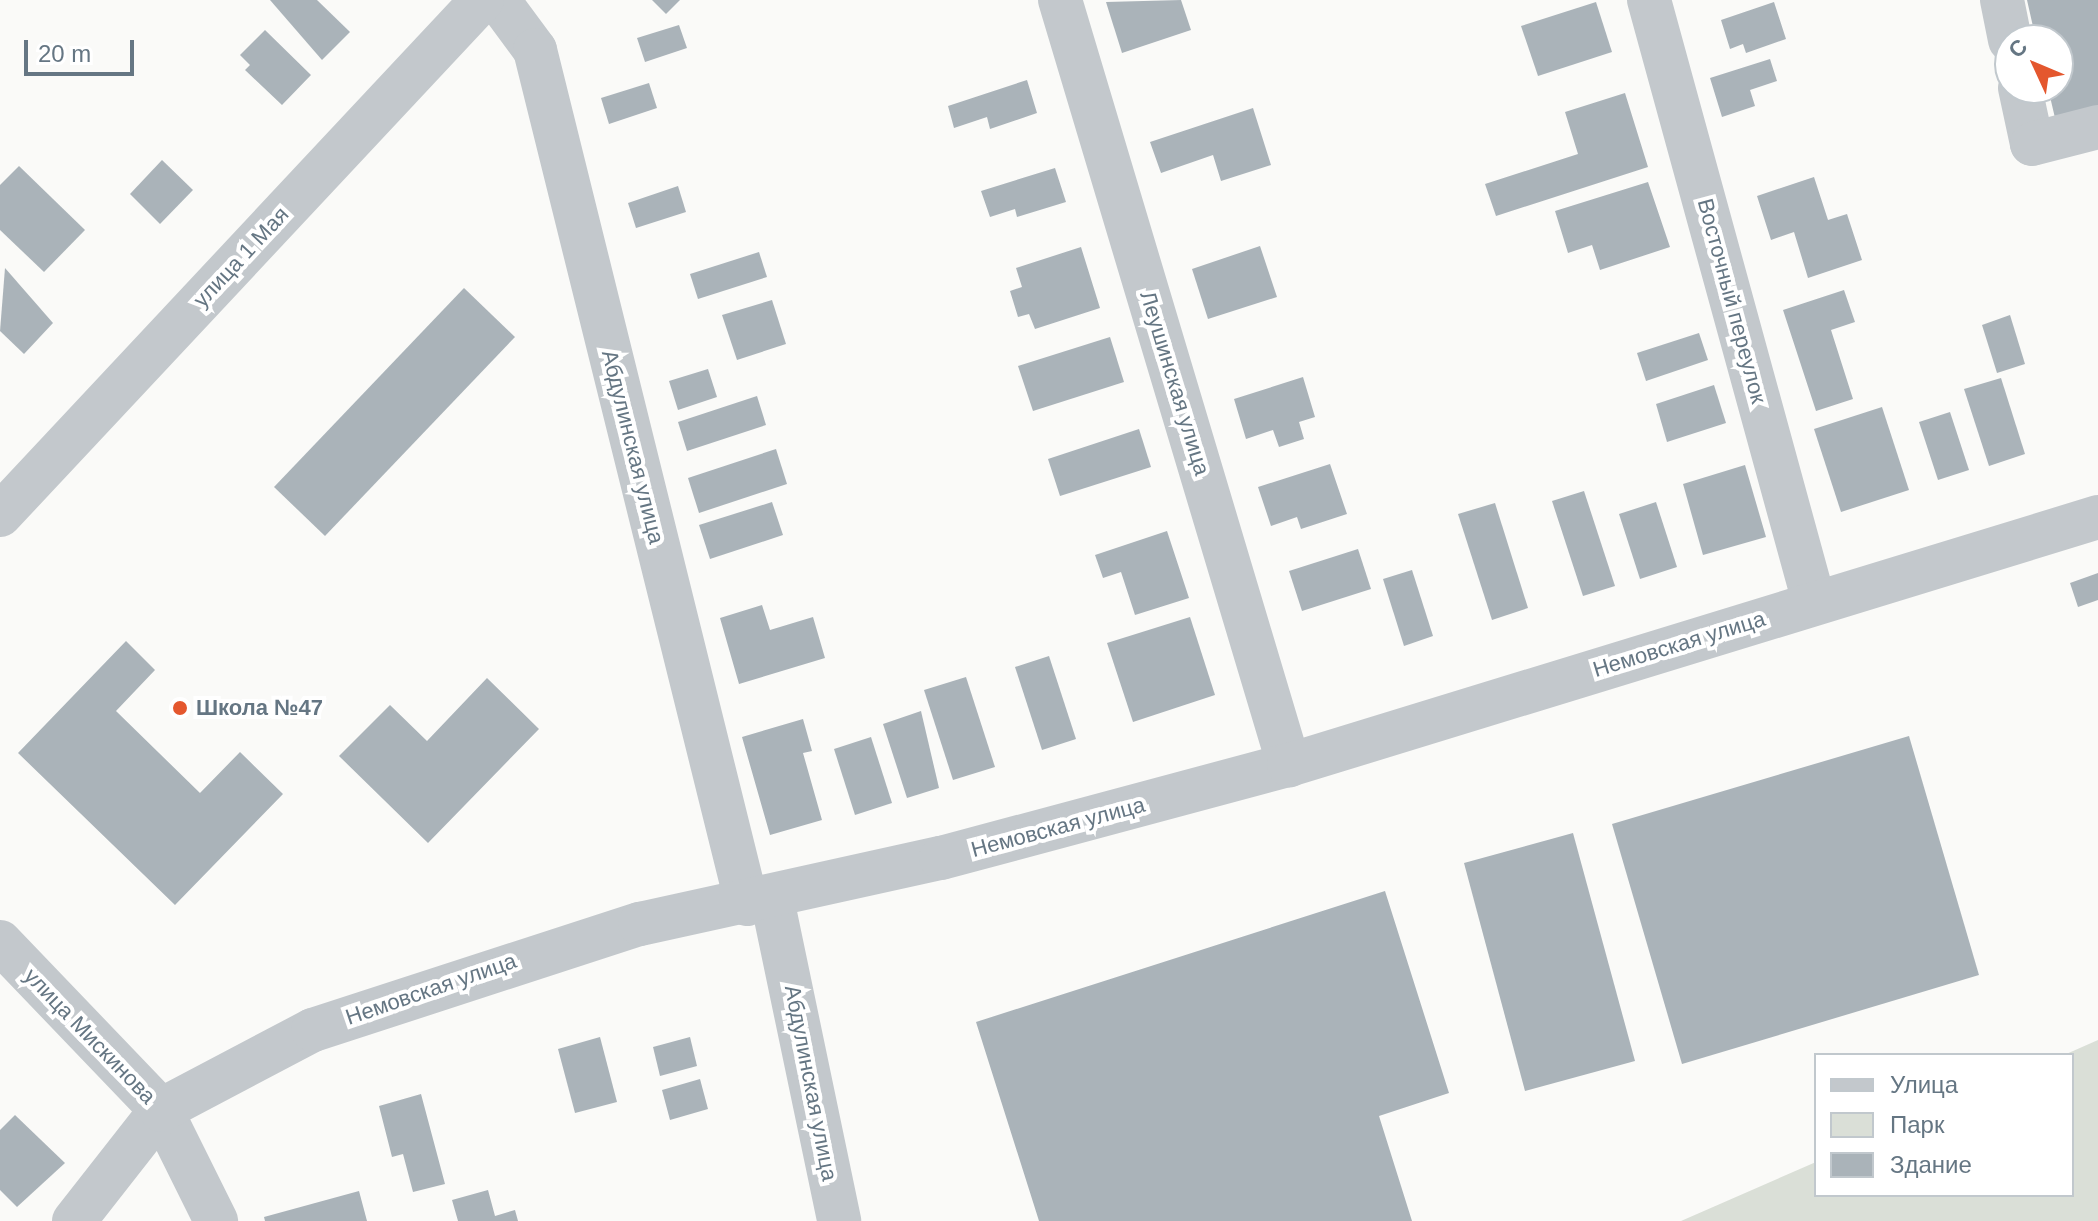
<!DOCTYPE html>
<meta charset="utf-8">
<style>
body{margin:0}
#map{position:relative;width:2098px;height:1221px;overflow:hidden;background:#fafaf8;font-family:Arial,sans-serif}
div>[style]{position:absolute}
.green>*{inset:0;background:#dadfd7}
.building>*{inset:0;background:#aab3b9}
.minor>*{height:44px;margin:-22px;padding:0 22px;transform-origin:22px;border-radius:22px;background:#c3c8cc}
.dots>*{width:22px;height:22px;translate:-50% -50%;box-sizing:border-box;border:4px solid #fff;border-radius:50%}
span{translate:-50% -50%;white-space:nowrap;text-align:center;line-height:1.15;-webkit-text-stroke:8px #fff;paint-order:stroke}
.street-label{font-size:22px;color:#657683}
.poi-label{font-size:22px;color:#657683;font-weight:700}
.left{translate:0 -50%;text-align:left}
.legend{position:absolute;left:1814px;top:1053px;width:260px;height:144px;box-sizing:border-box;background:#fff;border:2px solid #c1c8cd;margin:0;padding:10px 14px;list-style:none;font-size:24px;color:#657683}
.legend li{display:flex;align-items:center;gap:16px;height:40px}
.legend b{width:40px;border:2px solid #c1c8cd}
.north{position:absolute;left:1994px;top:24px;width:80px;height:80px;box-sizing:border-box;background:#fff;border:2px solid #c1c8cd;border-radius:50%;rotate:314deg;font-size:22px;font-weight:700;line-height:32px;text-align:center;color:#657683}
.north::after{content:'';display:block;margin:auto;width:28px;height:36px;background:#e4572e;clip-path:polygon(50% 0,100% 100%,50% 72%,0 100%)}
.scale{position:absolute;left:24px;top:40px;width:110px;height:36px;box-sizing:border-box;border:4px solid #657683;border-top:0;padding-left:10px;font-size:24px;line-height:28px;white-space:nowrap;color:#657683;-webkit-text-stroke:6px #fff;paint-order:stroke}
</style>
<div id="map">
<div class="green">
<i style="clip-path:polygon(2098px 1040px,2098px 1221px,1681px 1221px,1816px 1162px,1816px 1195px,2072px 1195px,2072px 1055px,2064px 1055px)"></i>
</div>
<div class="building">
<i style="clip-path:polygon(270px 0,317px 0,350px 32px,322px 60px)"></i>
<i style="clip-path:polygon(652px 0,680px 0,666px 14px)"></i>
<i style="clip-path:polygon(1181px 0,1191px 30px,1122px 53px,1106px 2px)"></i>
<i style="clip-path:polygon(2027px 0,2098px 0,2098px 107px,2055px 118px,2048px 88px,2058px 88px,2058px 40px,2036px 40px)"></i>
<i style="clip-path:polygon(1596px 2px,1612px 52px,1538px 76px,1521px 26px)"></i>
<i style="clip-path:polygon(1774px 2px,1786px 39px,1746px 53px,1743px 44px,1730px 49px,1721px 20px)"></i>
<i style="clip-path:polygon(679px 25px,687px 48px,645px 62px,637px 38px)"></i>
<i style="clip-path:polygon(265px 30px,311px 75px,282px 105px,245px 70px,250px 65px,240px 55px)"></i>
<i style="clip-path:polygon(1770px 59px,1777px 81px,1750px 90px,1755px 106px,1722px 117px,1710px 78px)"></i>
<i style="clip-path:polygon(1027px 80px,1037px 113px,990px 129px,987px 117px,954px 128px,948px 106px)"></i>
<i style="clip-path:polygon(649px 83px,657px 108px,609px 124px,601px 98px)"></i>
<i style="clip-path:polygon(1625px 93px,1648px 167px,1496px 216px,1485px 184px,1578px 154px,1565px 112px)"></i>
<i style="clip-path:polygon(1253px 108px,1271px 165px,1221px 181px,1213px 155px,1161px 173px,1150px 142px)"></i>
<i style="clip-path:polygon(162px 160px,193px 190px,160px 224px,130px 194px)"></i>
<i style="clip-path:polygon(19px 166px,85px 230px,44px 272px,0 230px,0 185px)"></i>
<i style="clip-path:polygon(1055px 168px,1066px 202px,1017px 217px,1015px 209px,990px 217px,981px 191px)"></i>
<i style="clip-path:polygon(1814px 177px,1828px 220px,1847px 214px,1862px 260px,1808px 278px,1794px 232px,1771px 240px,1757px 196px)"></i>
<i style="clip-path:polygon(1648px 182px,1670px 247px,1600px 270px,1592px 245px,1568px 253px,1555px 211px)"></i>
<i style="clip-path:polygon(678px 186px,686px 212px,636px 228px,628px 203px)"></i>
<i style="clip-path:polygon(1260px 246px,1277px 297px,1208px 319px,1192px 269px)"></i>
<i style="clip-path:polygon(1081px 247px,1100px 308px,1035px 329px,1029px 314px,1018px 317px,1010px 291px,1022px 287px,1016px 268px)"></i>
<i style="clip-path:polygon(759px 252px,767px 277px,698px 299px,690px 274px)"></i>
<i style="clip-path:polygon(5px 268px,53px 323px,24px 354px,0 331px)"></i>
<i style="clip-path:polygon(464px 288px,515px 337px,325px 536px,274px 487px)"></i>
<i style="clip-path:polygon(1844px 290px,1855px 322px,1831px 330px,1853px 399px,1816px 411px,1783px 310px)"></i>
<i style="clip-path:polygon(772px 300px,786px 344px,737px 360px,722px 315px)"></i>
<i style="clip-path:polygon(2010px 315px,2025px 364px,1997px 373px,1982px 325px)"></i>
<i style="clip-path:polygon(1699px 333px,1708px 360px,1646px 381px,1637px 353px)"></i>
<i style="clip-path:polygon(1110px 337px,1124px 382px,1033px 411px,1018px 366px)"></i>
<i style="clip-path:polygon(708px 369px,717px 397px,678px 410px,669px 381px)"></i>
<i style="clip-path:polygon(1303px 377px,1315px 417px,1299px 422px,1304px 439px,1279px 447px,1273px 430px,1246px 439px,1234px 399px)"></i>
<i style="clip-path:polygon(2001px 378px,2025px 454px,1989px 466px,1964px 389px)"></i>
<i style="clip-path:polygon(1714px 385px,1726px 423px,1667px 442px,1656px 404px)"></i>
<i style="clip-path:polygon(757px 396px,766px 425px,687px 451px,678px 422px)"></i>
<i style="clip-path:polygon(1882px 407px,1909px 490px,1841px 512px,1814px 429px)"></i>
<i style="clip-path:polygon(1950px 412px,1969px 470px,1938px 480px,1919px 422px)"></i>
<i style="clip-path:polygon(1139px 429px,1151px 467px,1060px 496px,1048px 459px)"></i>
<i style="clip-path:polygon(776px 449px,787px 484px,699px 513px,688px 478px)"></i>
<i style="clip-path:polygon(1330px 464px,1347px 514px,1301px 529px,1297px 517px,1271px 526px,1258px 487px)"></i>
<i style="clip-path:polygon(1745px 465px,1766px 537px,1703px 555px,1683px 484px)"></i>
<i style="clip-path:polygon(1584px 491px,1615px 586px,1583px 596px,1552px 501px)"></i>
<i style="clip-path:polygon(772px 502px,783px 535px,710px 559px,699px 525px)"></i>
<i style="clip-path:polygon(1656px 502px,1677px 567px,1640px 579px,1619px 514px)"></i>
<i style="clip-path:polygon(1495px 503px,1528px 608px,1492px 620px,1458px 514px)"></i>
<i style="clip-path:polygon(1167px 531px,1189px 598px,1135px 615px,1121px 572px,1103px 578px,1095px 555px)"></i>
<i style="clip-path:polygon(1358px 549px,1371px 589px,1302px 611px,1289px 571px)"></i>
<i style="clip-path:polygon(1412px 570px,1433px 636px,1404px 646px,1383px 579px)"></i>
<i style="clip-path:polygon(2098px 573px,2098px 600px,2078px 607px,2070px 583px)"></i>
<i style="clip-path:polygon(762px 605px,770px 630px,813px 617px,825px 658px,739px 684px,720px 618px)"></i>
<i style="clip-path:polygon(1190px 617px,1215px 695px,1133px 722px,1107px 643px)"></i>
<i style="clip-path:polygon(126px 641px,155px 670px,116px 711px,200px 793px,240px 752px,283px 794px,175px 905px,18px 753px)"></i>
<i style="clip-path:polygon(1049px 656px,1076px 739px,1042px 750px,1015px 667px)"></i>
<i style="clip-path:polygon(966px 677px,995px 767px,953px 780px,924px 690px)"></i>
<i style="clip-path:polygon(487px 678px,539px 729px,428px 843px,339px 756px,390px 705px,427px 741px)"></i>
<i style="clip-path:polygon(921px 711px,939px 788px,907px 798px,883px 724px)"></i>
<i style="clip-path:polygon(803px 719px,812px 751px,803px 753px,822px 820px,770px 835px,742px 737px)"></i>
<i style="clip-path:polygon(1909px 736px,1979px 975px,1682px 1064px,1612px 824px)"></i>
<i style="clip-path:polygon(871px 737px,892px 803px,855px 815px,834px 749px)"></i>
<i style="clip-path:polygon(1573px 833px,1635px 1061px,1525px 1091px,1464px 863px)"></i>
<i style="clip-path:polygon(1385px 891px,1449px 1093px,1379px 1116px,1412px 1221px,1039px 1221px,976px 1022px)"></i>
<i style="clip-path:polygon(600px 1037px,617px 1102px,575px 1113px,558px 1049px)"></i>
<i style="clip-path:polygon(690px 1037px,697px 1066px,660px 1076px,653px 1047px)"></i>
<i style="clip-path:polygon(700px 1079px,708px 1109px,670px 1120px,662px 1090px)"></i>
<i style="clip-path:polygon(421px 1094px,445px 1184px,413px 1192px,403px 1154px,392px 1157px,379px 1106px)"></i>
<i style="clip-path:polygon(15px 1115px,65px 1163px,17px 1207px,0 1190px,0 1130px)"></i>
<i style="clip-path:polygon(488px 1190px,495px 1216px,515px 1210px,518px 1221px,458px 1221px,452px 1200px)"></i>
<i style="clip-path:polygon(359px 1191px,367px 1221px,265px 1221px,264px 1217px)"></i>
</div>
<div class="minor">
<i style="left:498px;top:0;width:62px;rotate:53.5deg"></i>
<i style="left:535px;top:50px;width:880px;rotate:76.06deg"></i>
<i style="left:1060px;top:0;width:799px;rotate:73.34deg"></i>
<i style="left:1649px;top:0;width:624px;rotate:74.67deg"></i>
<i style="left:2002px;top:0;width:41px;rotate:78.7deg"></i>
<i style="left:2020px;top:88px;width:57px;rotate:77.9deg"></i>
<i style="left:2032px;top:144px;width:68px;rotate:-14.4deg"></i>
<i style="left:0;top:515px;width:705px;rotate:-46.9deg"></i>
<i style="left:772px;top:899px;width:329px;rotate:78.2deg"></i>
<i style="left:0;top:942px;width:233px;rotate:46.2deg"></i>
<i style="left:161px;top:1110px;width:124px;rotate:63.6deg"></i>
<i style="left:74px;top:1221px;width:141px;rotate:-51.9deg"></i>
<i style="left:161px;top:1110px;width:172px;rotate:-27.8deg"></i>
<i style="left:313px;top:1030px;width:344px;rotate:-18deg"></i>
<i style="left:640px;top:924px;width:308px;rotate:-12.4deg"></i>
<i style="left:941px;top:858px;width:360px;rotate:-15deg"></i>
<i style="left:1289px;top:765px;width:846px;rotate:-17.04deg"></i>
</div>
<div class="dots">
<i style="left:180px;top:708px;background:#e4572e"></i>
</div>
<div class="street-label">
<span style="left:241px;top:257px;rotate:-47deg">улица 1 Мая</span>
<span style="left:1732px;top:301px;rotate:75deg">Восточный переулок</span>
<span style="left:1175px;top:383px;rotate:73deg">Леушинская улица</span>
<span style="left:633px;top:447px;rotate:76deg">Абдулинская улица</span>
<span style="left:1679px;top:644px;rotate:-17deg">Немовская улица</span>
<span style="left:1058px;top:827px;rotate:-15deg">Немовская улица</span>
<span style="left:431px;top:989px;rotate:-19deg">Немовская улица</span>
<span style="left:90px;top:1036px;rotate:46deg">улица Мискинова</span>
<span style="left:811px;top:1083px;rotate:79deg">Абдулинская улица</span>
</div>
<div class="poi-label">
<span class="left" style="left:196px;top:708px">Школа №47</span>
</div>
<ul class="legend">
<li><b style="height:10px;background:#c3c8cc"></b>Улица</li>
<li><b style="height:22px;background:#dadfd7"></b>Парк</li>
<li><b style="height:22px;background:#aab3b9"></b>Здание</li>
</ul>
<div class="north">С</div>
<div class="scale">20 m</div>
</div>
